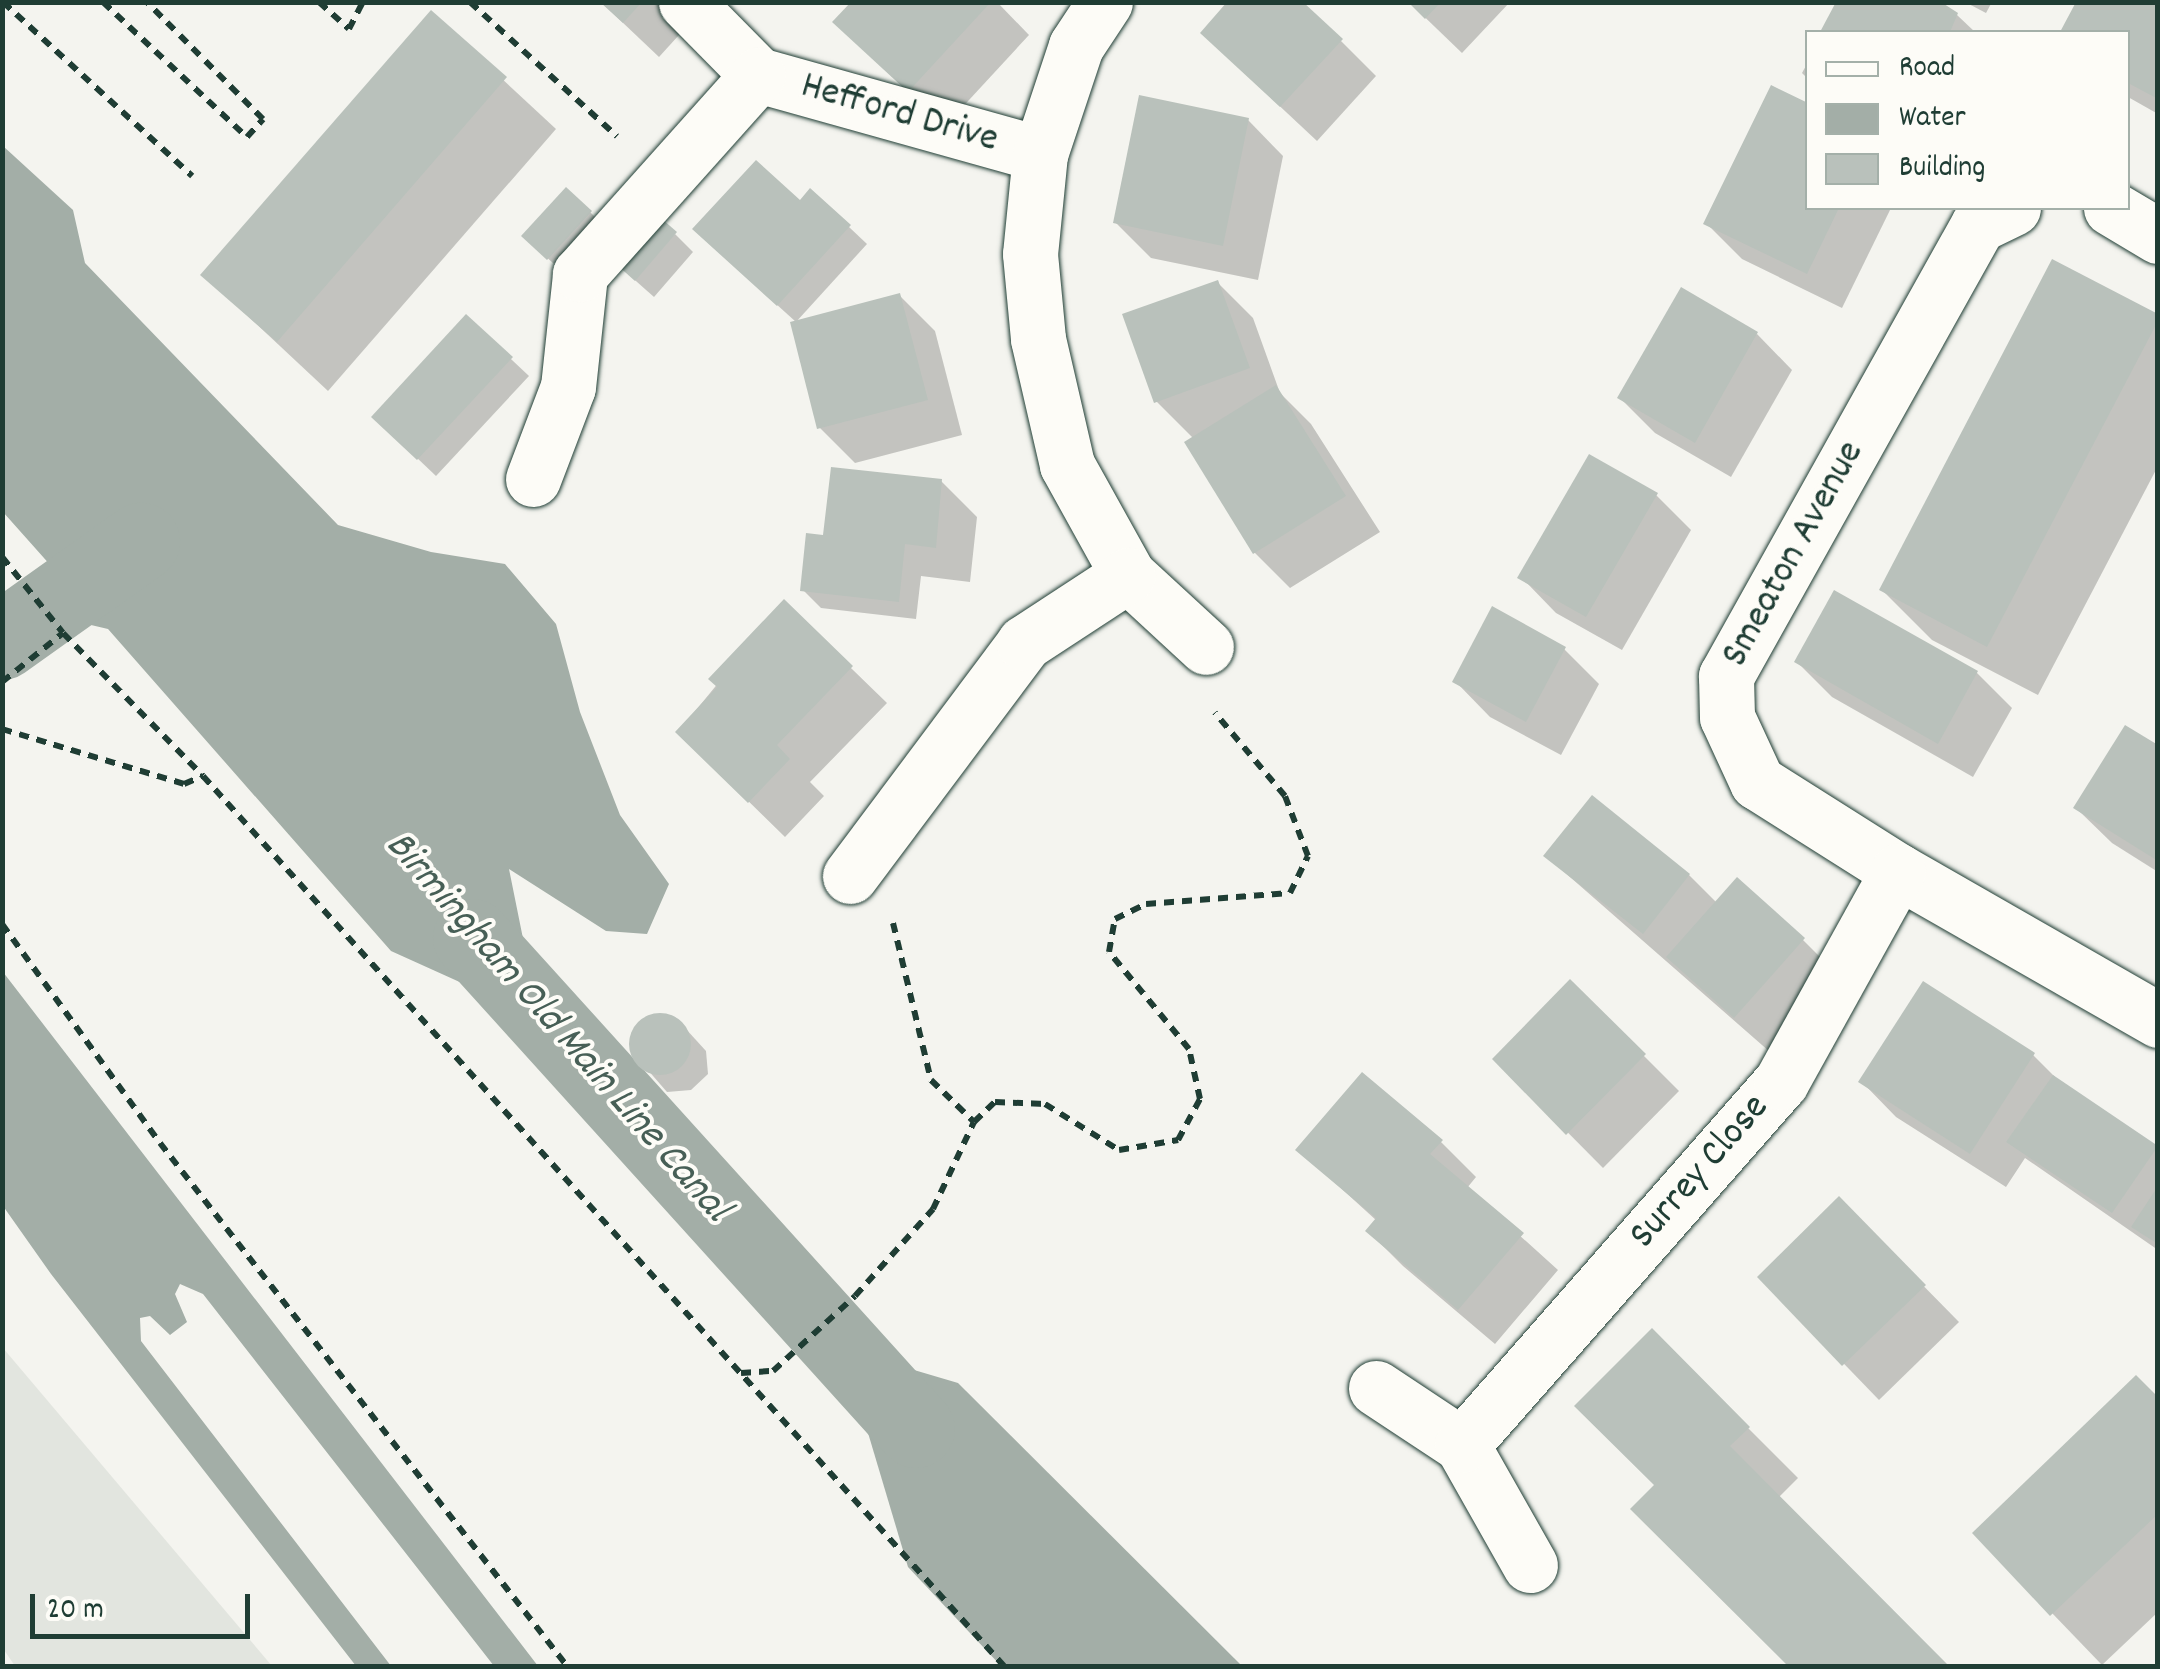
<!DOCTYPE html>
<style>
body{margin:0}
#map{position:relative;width:2160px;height:1669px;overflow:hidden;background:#f4f4ef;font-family:Dekko,sans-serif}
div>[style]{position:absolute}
.built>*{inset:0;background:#e2e5df}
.water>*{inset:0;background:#a3aea7}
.shadow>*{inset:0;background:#0003}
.canal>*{height:78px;margin:-39px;padding:0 39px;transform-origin:39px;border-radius:39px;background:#a3aea7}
.building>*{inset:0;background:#b9c1bb}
.round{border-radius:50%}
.path>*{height:6px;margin-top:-3px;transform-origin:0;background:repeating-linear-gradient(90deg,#1f3d34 0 10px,transparent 0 18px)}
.roads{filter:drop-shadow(0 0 2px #1f3d34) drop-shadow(0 0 2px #1f3d34)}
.minor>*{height:55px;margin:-27.5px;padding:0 27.5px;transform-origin:27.5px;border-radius:27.5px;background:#fdfcf7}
span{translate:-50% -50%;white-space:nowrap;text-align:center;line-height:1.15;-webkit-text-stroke:8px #fdfcf7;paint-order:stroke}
.street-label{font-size:40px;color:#1f3d34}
.water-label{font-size:42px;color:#475f56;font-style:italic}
.frame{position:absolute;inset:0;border:5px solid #1f3d34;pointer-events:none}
.legend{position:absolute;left:1805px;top:30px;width:325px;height:180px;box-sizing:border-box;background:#fdfcf7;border:2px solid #a4b0a9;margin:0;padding:12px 18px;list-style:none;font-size:30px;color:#1f3d34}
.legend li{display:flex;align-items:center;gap:20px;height:50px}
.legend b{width:50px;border:2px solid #a4b0a9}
.scale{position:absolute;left:30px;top:1594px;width:220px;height:45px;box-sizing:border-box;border:5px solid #1f3d34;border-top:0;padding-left:12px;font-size:30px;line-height:35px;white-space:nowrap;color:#1f3d34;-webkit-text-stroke:8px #fdfcf7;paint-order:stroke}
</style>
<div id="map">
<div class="built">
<i style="clip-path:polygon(3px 1348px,272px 1666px,15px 1666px,2px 1647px)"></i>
</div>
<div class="water">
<i style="clip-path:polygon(3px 146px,73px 210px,85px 263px,338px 525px,431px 552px,505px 564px,556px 624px,580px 712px,620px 815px,669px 884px,647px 934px,606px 931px,509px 869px,539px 1018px,391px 951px,108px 629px,74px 621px,47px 589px,52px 567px,3px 512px)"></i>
<i style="clip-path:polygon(2px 972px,3px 972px,538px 1666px,494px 1666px,203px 1294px,180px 1284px,175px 1294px,187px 1322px,170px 1335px,150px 1316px,140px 1318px,141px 1341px,391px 1666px,356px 1666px,51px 1274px,3px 1206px)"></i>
<i style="clip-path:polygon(843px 1349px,958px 1383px,1242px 1666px,1001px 1666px,908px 1567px)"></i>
</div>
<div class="shadow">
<i style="clip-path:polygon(601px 2px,709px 2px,659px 57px)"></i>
<i style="clip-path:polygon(854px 2px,997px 2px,1029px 35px,945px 126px,871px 57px)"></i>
<i style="clip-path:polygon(1409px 2px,1510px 2px,1462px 53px)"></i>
<i style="clip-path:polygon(1839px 2px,1957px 15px,1975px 32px,1823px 32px)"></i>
<i style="clip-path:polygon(1965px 2px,1992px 2px,1986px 13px)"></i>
<i style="clip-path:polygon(2079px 2px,2158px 7px,2158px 114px,2128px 97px,2128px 32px,2063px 32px)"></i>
<i style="clip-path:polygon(431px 13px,556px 129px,328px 391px,204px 275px)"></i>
<i style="clip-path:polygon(1341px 41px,1376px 76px,1317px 141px,1239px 68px)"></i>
<i style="clip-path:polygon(1808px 62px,1808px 79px,1802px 73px)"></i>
<i style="clip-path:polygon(1248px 120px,1283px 156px,1258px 280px,1151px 258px,1115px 222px)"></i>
<i style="clip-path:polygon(1808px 208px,1891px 208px,1842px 308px,1742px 259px,1706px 223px)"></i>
<i style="clip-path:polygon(590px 212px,608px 230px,566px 275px,542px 253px)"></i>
<i style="clip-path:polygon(849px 227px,867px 244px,796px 322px,713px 247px)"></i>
<i style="clip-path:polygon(675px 234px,693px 252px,654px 297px,628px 274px)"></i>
<i style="clip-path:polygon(1218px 283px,1253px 318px,1280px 393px,1311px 424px,1380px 532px,1290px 588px,1255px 553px,1194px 439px,1156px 401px)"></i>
<i style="clip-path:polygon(899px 295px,935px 331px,962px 435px,855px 463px,819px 427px)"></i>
<i style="clip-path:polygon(2158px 317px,2158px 466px,2038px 695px,1932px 640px,1882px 590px)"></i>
<i style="clip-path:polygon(467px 318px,529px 376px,436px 476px,374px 417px)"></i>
<i style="clip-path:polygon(1757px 334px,1792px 370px,1731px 477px,1655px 433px,1620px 398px)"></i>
<i style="clip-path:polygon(941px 481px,977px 517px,970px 582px,921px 576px,916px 619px,821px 608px,803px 590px,825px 538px)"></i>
<i style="clip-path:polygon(1656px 495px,1691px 530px,1622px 650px,1556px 613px,1521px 577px)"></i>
<i style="clip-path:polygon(784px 603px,887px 703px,810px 782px,824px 796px,785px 837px,678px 732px)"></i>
<i style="clip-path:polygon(1564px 649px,1599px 684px,1561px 755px,1490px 717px,1455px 681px)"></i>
<i style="clip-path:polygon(1797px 662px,1977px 673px,2012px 708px,1973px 777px,1832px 697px)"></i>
<i style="clip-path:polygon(2158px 748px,2158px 872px,2112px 843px,2076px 808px)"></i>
<i style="clip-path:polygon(1546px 856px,1689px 875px,1717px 903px,1803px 940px,1838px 975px,1770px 1052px)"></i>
<i style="clip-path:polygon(1570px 982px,1679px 1091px,1603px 1168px,1495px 1059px)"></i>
<i style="clip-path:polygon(675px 1017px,706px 1051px,708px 1074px,691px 1090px,667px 1092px,633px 1053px,633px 1030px,653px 1018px)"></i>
<i style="clip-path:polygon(2033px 1055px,2063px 1085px,2158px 1150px,2158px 1250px,2025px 1158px,2006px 1187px,1896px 1117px,1861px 1081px)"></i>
<i style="clip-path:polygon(1441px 1142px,1476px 1177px,1467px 1188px,1558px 1270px,1495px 1344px,1403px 1266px,1368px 1231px,1377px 1221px,1299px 1150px)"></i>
<i style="clip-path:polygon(1839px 1200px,1959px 1322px,1879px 1400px,1760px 1277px)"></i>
<i style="clip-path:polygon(1652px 1332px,1798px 1478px,1778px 1498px,1946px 1666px,1791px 1666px,1634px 1509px,1657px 1486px)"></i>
<i style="clip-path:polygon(2158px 1400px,2158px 1612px,2102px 1665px,1975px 1533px)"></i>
</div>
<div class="canal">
<i style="left:2px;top:641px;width:171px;rotate:-35.5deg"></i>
<i style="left:472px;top:938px;width:662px;rotate:47.88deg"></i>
</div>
<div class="building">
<i style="clip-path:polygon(600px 2px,642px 2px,623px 23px)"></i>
<i style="clip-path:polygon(851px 2px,991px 2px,908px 92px,832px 22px)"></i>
<i style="clip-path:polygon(1227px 2px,1303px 2px,1343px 39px,1280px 107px,1200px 33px)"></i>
<i style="clip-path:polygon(1408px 2px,1441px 2px,1425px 19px)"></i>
<i style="clip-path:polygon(1836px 2px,1941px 2px,1958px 13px,1950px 32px,1820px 32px)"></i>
<i style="clip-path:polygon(2076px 2px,2158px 4px,2158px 99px,2128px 83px,2128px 32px,2060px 32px)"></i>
<i style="clip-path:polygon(431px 10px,507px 77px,277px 342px,200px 275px)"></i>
<i style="clip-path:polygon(1771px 85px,1808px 103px,1808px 208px,1839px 208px,1807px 274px,1703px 224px)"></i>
<i style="clip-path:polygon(1139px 95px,1249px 118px,1223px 246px,1113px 223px)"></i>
<i style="clip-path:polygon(756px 160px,800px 200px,810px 188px,851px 225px,777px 306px,692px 229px)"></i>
<i style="clip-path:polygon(566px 187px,592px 211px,547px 260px,521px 236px)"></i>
<i style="clip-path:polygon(648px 207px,677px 232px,635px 281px,607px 256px)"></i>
<i style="clip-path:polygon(2052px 259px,2158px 314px,2158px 321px,1987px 647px,1879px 590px)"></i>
<i style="clip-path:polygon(1218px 280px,1250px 368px,1154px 403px,1122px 314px)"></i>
<i style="clip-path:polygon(1681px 287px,1758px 332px,1695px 443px,1617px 398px)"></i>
<i style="clip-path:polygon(900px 293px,928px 400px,817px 429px,790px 322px)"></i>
<i style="clip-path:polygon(466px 314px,513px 357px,417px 460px,371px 417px)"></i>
<i style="clip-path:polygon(1276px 385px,1346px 496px,1253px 554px,1184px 442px)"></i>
<i style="clip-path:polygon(1589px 454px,1658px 493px,1586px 617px,1517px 578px)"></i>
<i style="clip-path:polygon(831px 467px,942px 479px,936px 548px,905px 544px,899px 602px,800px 591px,806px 533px,823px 535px)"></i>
<i style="clip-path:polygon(1834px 590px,1978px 671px,1938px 744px,1794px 662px)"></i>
<i style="clip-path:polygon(784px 599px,853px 666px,777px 745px,790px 759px,748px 803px,675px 732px,717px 687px,708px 679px)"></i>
<i style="clip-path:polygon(1492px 606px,1566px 647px,1526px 722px,1452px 682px)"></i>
<i style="clip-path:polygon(2125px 725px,2158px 745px,2158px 861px,2073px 808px)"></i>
<i style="clip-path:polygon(1592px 795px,1690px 874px,1643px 934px,1543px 856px)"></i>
<i style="clip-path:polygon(1737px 877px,1805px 938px,1734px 1018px,1666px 957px)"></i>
<i style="clip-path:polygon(1570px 979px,1646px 1054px,1566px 1135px,1492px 1059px)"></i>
<i style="clip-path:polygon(1923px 981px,2035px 1053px,1970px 1154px,1858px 1082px)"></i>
<i class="round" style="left:629px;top:1013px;width:62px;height:62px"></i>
<i style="clip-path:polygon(1362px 1072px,1443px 1140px,1430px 1154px,1524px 1233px,1458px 1310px,1365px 1231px,1376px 1218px,1295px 1150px)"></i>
<i style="clip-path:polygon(2053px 1075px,2158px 1146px,2112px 1213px,2006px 1142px)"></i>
<i style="clip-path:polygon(2158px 1186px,2158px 1244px,2131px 1227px)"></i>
<i style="clip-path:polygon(1839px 1196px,1926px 1285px,1842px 1366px,1757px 1277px)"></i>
<i style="clip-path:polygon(1652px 1328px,1750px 1427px,1730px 1446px,1949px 1666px,1788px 1666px,1630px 1509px,1654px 1485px,1574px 1406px)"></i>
<i style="clip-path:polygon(2136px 1375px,2158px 1397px,2158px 1514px,2050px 1616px,1972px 1533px)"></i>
</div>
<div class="path">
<i style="left:3px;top:2px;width:257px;rotate:42.6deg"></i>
<i style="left:103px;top:2px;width:197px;rotate:43.2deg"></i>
<i style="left:247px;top:137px;width:24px;rotate:-48deg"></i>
<i style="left:263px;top:119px;width:165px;rotate:-134.8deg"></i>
<i style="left:319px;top:2px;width:40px;rotate:42deg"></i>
<i style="left:349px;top:29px;width:30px;rotate:-63deg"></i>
<i style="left:470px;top:2px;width:199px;rotate:42.4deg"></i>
<i style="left:2px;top:557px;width:97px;rotate:51.2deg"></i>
<i style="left:63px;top:633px;width:200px;rotate:45.6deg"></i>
<i style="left:203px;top:776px;width:1197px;rotate:48.01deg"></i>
<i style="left:2px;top:682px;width:78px;rotate:-38.8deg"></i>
<i style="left:2px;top:729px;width:190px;rotate:16.8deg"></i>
<i style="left:184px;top:784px;width:21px;rotate:-23deg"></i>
<i style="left:893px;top:923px;width:162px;rotate:76.4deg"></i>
<i style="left:931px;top:1080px;width:60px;rotate:44.3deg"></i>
<i style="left:2px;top:924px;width:270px;rotate:54.2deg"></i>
<i style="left:160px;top:1143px;width:663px;rotate:52.11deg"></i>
<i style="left:741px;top:1373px;width:32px;rotate:-4deg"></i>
<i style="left:773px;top:1371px;width:111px;rotate:-42.4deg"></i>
<i style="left:855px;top:1296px;width:117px;rotate:-48.1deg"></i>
<i style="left:933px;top:1209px;width:96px;rotate:-64.8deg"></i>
<i style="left:974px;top:1122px;width:29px;rotate:-44deg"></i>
<i style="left:995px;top:1102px;width:50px;rotate:2.3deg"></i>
<i style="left:1045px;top:1104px;width:87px;rotate:31.9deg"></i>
<i style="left:1119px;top:1150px;width:60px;rotate:-9.6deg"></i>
<i style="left:1178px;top:1140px;width:47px;rotate:-61.8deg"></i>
<i style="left:1200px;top:1099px;width:51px;rotate:-102.4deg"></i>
<i style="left:1189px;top:1049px;width:126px;rotate:-129.5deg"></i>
<i style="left:1109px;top:952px;width:34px;rotate:-80deg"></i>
<i style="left:1115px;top:919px;width:34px;rotate:-26deg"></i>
<i style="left:1146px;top:904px;width:144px;rotate:-4.4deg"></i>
<i style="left:1290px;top:893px;width:41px;rotate:-64.1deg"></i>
<i style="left:1308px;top:856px;width:64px;rotate:-111deg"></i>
<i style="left:1285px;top:796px;width:109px;rotate:-130.1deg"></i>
</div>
<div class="roads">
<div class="minor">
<i style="left:686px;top:2px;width:103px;rotate:45.4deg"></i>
<i style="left:758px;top:75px;width:293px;rotate:15.6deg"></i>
<i style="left:1105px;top:2px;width:53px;rotate:123.4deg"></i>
<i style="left:1076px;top:46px;width:114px;rotate:108.4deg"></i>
<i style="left:1040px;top:154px;width:100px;rotate:95.7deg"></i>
<i style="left:1030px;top:254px;width:85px;rotate:84.6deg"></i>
<i style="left:1038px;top:339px;width:129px;rotate:77deg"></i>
<i style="left:1067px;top:465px;width:126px;rotate:61deg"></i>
<i style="left:1128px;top:575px;width:106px;rotate:42.7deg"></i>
<i style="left:2013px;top:208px;width:39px;rotate:154deg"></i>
<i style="left:1978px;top:225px;width:517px;rotate:119.19deg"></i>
<i style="left:1726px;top:676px;width:41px;rotate:88.6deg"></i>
<i style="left:1727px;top:717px;width:72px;rotate:65.2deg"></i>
<i style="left:1757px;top:782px;width:167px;rotate:32.3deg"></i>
<i style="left:1898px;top:871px;width:300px;rotate:29.8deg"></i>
<i style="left:2111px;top:208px;width:55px;rotate:30.8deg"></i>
<i style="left:533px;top:479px;width:98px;rotate:-69.2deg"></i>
<i style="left:568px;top:387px;width:114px;rotate:-83.9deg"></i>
<i style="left:580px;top:274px;width:267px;rotate:-48.2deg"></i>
<i style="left:850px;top:876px;width:291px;rotate:-53.2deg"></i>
<i style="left:1024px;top:643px;width:124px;rotate:-33.2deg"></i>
<i style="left:1376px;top:1388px;width:103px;rotate:33.5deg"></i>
<i style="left:1462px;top:1445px;width:138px;rotate:60.5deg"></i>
<i style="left:1462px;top:1445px;width:483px;rotate:-48.7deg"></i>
<i style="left:1781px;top:1082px;width:241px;rotate:-61deg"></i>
</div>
</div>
<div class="street-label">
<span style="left:899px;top:115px;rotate:16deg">Hefford Drive</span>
<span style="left:1795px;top:555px;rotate:-61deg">Smeaton Avenue</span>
<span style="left:1701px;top:1173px;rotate:-49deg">Surrey Close</span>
</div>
<div class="water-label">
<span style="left:556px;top:1028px;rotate:49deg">Birmingham Old Main Line Canal</span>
</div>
<div class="frame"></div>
<ul class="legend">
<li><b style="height:12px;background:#fdfcf7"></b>Road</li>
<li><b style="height:28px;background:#a3aea7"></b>Water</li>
<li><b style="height:28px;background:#b9c1bb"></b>Building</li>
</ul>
<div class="scale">20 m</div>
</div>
